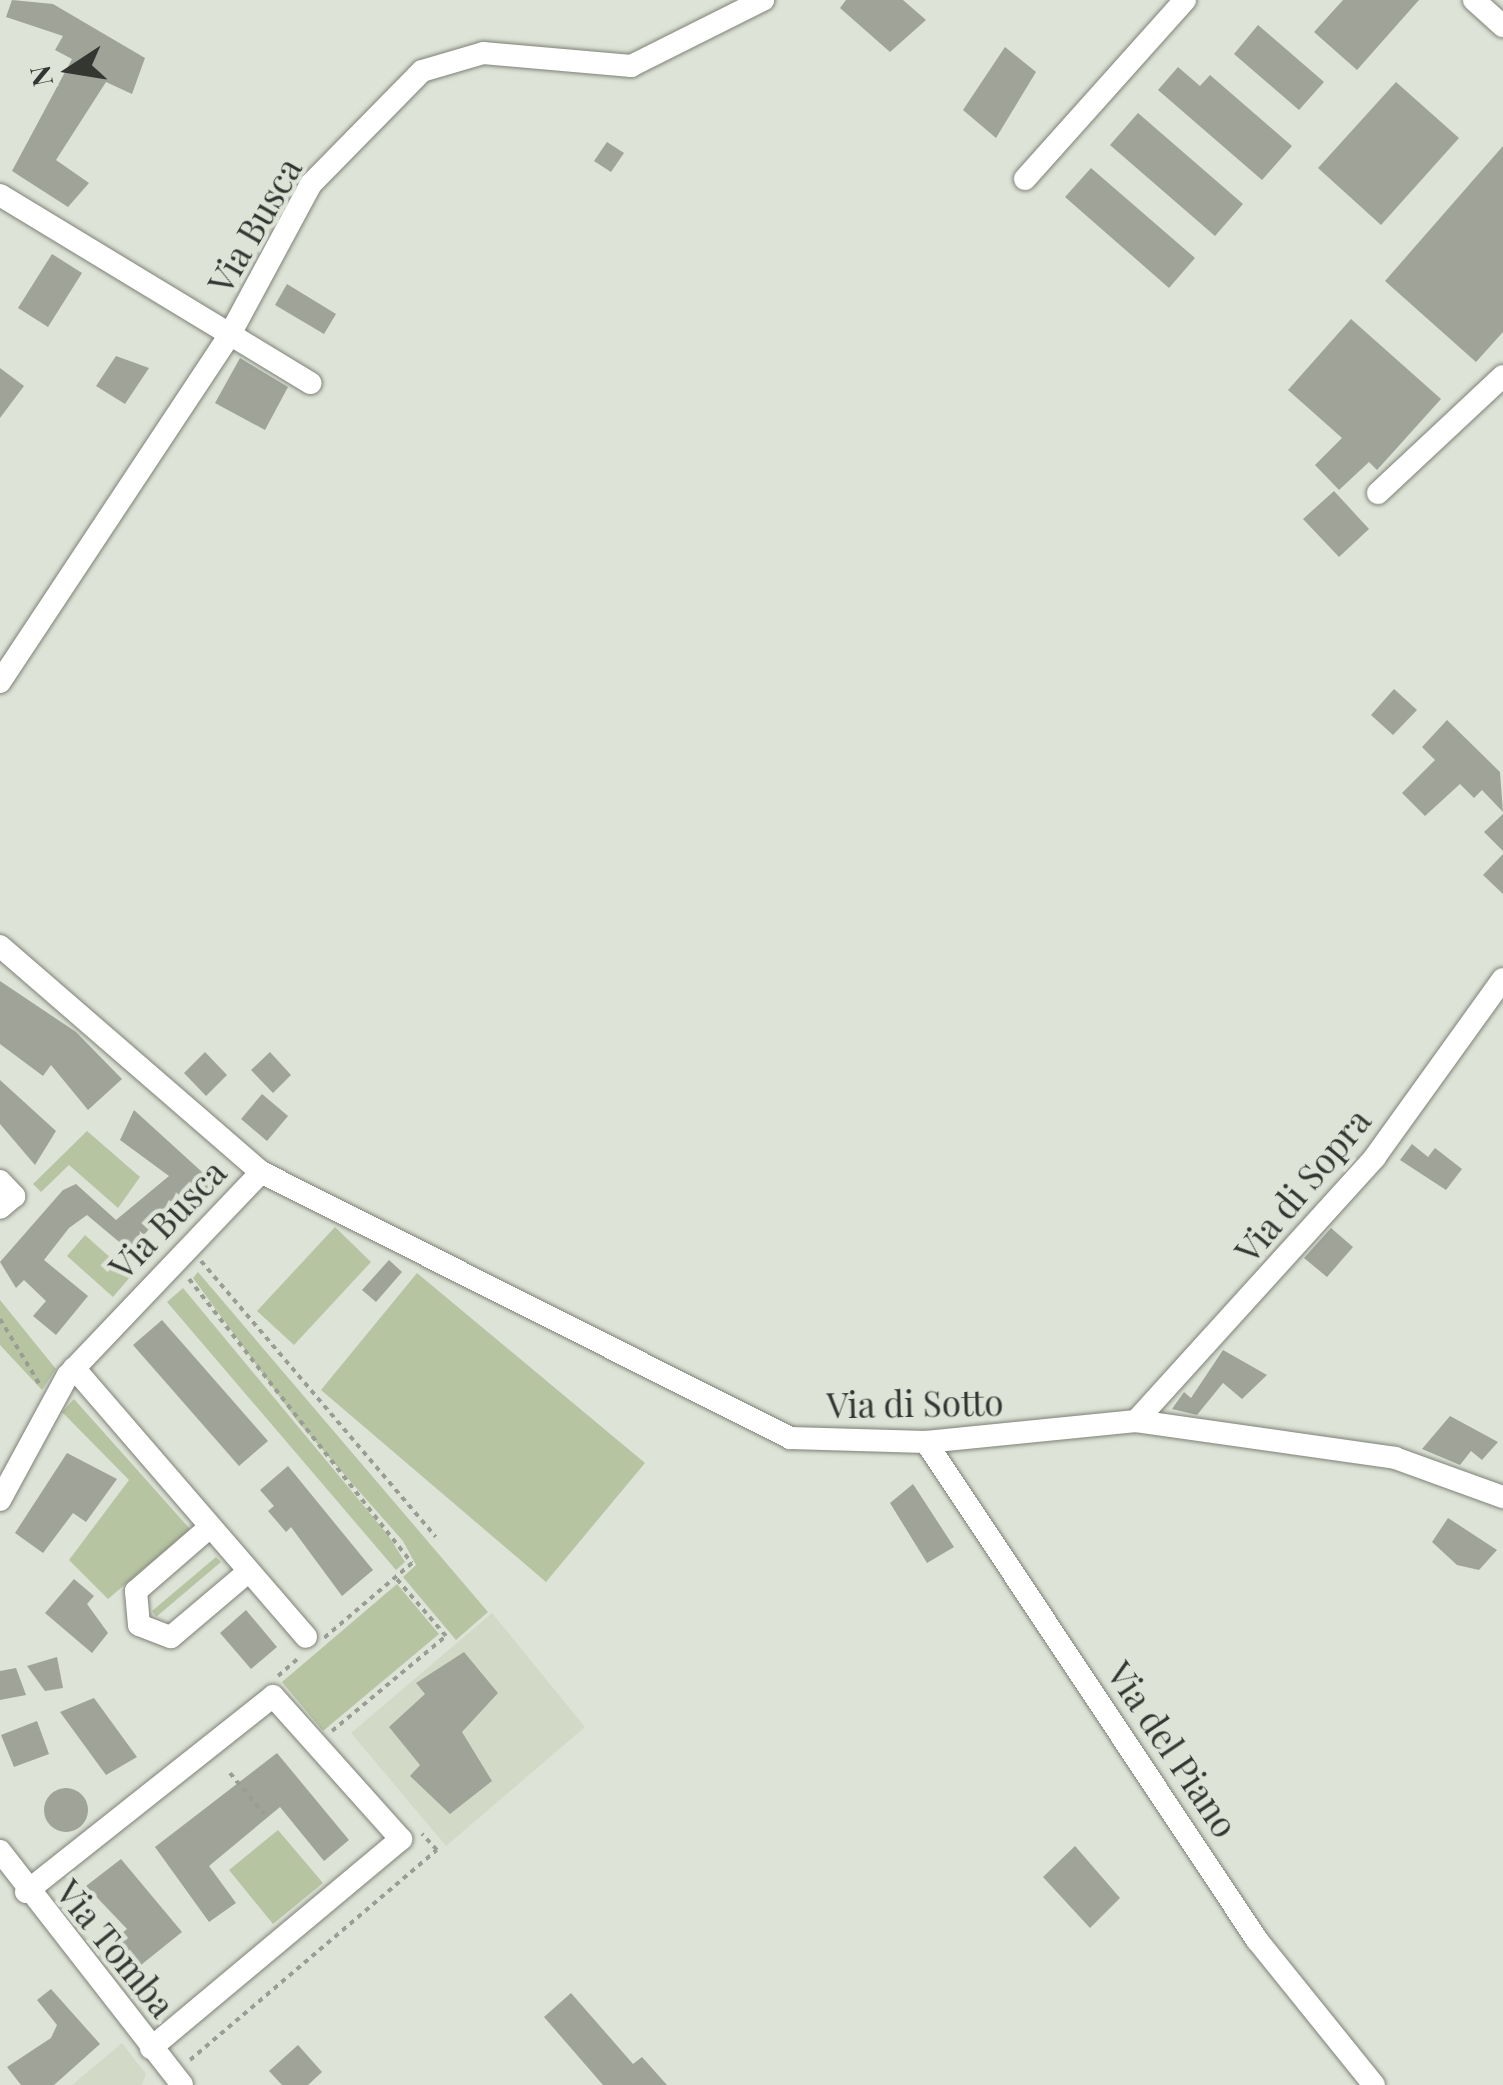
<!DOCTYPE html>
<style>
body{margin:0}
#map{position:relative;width:1503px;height:2085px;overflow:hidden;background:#dee3d7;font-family:"Playfair Display",serif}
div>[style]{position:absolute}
.built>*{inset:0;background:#d2dac7}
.green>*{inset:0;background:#b7c4a2}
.building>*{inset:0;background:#9fa398}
.round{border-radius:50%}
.path>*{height:4px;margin-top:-2px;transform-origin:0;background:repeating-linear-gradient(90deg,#999d94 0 5px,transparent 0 10px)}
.roads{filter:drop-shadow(0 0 2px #7d8176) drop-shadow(0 0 2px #7d8176)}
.minor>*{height:22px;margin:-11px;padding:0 11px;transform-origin:11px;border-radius:11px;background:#fff}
span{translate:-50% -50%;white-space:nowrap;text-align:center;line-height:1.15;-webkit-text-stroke:9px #dee3d7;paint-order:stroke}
.street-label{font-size:35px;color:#343632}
.north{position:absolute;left:20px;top:20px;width:100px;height:100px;-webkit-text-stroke:8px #dee3d7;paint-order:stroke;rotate:258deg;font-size:28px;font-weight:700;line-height:40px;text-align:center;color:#343632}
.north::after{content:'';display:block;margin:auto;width:35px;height:45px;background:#343632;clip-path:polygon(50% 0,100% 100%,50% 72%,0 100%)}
</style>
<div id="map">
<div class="built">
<i style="clip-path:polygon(492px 1613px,585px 1727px,446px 1846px,351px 1733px)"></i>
<i style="clip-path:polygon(122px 2043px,146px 2074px,142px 2085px,72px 2085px)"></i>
</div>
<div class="green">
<i style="clip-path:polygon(87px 1131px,140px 1177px,118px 1208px,69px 1165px,41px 1192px,33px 1184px)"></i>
<i style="clip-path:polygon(335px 1227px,371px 1262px,294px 1345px,257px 1311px)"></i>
<i style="clip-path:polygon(85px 1235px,131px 1276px,113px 1297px,67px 1256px)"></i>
<i style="clip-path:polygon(198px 1272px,488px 1612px,456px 1640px,403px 1577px,416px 1565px,403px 1541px,298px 1422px,193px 1278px)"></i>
<i style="clip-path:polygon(417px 1273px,645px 1463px,546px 1582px,321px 1390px)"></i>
<i style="clip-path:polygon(183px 1288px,388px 1535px,405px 1562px,396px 1570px,167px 1302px)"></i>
<i style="clip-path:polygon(0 1300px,56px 1369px,42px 1390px,0 1345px)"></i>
<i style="clip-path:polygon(74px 1399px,190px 1529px,108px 1599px,69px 1560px,129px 1480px,62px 1412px)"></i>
<i style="clip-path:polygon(216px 1557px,221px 1562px,156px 1617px,152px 1611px)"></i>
<i style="clip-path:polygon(397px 1584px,439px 1634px,323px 1731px,282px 1682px)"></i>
<i style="clip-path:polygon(278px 1830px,323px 1883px,273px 1924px,229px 1870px)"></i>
</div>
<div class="building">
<i style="clip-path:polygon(12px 0,53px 4px,145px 58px,132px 94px,106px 82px,56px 160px,89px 183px,68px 207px,12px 171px,72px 59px,55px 50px,63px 36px,6px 17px)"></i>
<i style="clip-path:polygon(846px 0,903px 0,926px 20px,890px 52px,840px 8px)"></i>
<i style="clip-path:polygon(1343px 0,1419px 0,1357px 70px,1314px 32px)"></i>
<i style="clip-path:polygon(1258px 25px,1324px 82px,1299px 110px,1234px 54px)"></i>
<i style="clip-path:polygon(1005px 47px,1036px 72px,996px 138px,963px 110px)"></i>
<i style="clip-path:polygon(1178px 67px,1200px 86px,1210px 75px,1292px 146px,1262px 180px,1158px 90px)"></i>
<i style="clip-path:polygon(1396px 82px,1459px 138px,1381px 225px,1318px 168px)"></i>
<i style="clip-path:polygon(1138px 113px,1243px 204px,1215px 236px,1110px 145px)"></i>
<i style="clip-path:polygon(607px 142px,624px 153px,611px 172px,594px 161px)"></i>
<i style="clip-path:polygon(1503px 146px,1503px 332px,1476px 362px,1385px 281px)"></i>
<i style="clip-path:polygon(1091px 168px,1195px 258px,1169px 288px,1065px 197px)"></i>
<i style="clip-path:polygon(52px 254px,82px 273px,48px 327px,18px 308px)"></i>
<i style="clip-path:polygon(287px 284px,336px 314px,324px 334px,275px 305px)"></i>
<i style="clip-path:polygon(1351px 319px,1441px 399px,1377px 470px,1369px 462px,1339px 490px,1315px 465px,1342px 438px,1288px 390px)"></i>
<i style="clip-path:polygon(116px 356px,149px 368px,125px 404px,96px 386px)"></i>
<i style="clip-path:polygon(240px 358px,288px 387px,265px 430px,215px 403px)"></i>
<i style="clip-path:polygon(0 368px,24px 386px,0 418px)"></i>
<i style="clip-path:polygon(1334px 491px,1369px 529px,1339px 557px,1303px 519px)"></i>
<i style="clip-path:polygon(1394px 689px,1417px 710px,1393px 735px,1371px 715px)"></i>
<i style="clip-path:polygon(1447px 720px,1500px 772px,1503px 812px,1482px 790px,1474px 798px,1460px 784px,1425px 816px,1402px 793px,1435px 760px,1422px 747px)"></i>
<i style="clip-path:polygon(1503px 814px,1503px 851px,1484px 832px)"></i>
<i style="clip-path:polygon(1503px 854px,1503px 894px,1483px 875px)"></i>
<i style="clip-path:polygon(0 981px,76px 1032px,122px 1079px,88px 1110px,51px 1065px,43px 1076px,0 1044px)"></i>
<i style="clip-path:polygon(205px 1052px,227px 1075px,206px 1096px,184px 1073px)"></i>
<i style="clip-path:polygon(270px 1052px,291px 1075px,273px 1093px,251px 1070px)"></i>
<i style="clip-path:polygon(0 1080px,56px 1131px,35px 1165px,0 1124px)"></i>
<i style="clip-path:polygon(262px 1094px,288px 1116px,267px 1141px,241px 1119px)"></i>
<i style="clip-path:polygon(134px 1110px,213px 1182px,197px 1200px,182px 1191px,130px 1251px,87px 1215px,69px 1228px,44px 1260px,88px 1296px,56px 1335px,33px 1316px,46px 1301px,24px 1280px,16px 1288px,0 1262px,63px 1190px,76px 1184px,116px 1220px,169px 1176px,120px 1140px)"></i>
<i style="clip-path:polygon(1412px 1144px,1428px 1157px,1435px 1148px,1462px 1169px,1446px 1190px,1400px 1160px)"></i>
<i style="clip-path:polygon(1331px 1228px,1353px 1247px,1327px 1277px,1304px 1258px)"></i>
<i style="clip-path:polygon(389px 1260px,402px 1272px,376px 1302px,362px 1290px)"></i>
<i style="clip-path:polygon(162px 1320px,268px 1441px,239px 1466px,133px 1345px)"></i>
<i style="clip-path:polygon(1223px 1350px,1267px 1375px,1242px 1399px,1223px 1383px,1197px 1415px,1172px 1409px,1184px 1392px,1191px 1398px)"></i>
<i style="clip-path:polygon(1450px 1416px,1498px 1442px,1482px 1460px,1471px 1451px,1460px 1465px,1422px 1449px)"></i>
<i style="clip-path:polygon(67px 1453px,117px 1479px,86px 1522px,73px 1513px,43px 1553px,15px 1533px)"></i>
<i style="clip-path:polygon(288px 1466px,373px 1570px,342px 1596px,291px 1527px,286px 1532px,268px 1511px,274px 1506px,260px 1490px)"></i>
<i style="clip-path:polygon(913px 1484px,954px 1547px,927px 1563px,890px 1503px)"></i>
<i style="clip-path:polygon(1448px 1518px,1497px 1550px,1479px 1570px,1457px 1565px,1432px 1542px)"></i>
<i style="clip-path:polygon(74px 1579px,94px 1596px,87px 1604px,108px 1633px,92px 1653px,45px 1613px)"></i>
<i style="clip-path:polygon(246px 1610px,277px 1647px,251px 1669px,220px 1633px)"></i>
<i style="clip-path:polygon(464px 1652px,498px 1693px,462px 1732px,492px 1781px,450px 1814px,410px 1776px,420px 1765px,389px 1727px,425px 1694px,416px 1683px)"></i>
<i style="clip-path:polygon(57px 1657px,63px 1688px,45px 1691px,27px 1666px)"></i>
<i style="clip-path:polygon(16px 1668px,26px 1695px,0 1700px,0 1671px)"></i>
<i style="clip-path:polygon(94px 1698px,137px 1757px,106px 1775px,60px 1712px)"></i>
<i style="clip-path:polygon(37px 1721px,49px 1754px,14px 1767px,1px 1735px)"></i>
<i style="clip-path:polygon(277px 1753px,349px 1840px,324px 1861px,280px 1807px,209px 1866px,236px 1903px,209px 1922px,155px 1847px)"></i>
<i class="round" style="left:44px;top:1788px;width:44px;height:44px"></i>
<i style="clip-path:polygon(1075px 1846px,1120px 1898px,1090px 1928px,1043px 1877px)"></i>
<i style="clip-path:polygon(121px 1859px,182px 1932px,136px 1969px,109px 1944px,127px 1929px,86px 1886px)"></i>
<i style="clip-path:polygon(51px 1989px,100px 2044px,54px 2085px,21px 2085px,7px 2067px,51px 2038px,57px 2025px,37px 2000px)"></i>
<i style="clip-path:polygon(571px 1993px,633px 2064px,642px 2057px,667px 2085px,603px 2085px,544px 2017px)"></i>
<i style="clip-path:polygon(298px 2045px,322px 2072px,308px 2085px,282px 2085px,269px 2071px)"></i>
</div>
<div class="path">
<i style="left:201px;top:1261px;width:362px;rotate:49.6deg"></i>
<i style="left:189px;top:1279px;width:361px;rotate:51.9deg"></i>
<i style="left:412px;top:1563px;width:116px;rotate:139.6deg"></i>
<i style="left:0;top:1319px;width:77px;rotate:58.8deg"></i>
<i style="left:278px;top:1676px;width:30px;rotate:-41deg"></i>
<i style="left:332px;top:1731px;width:148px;rotate:-39.8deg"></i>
<i style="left:446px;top:1636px;width:77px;rotate:-130.8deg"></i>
<i style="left:230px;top:1773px;width:53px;rotate:50.3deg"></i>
<i style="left:190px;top:2060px;width:324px;rotate:-40.4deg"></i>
<i style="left:437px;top:1850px;width:22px;rotate:-133deg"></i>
</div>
<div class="roads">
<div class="minor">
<i style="left:1474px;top:0;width:39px;rotate:42deg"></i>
<i style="left:1025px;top:179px;width:240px;rotate:-48.2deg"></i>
<i style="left:0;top:195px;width:363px;rotate:31.2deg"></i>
<i style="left:1378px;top:493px;width:171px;rotate:-43.1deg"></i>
<i style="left:0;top:682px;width:413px;rotate:-56.5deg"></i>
<i style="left:228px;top:338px;width:175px;rotate:-61.7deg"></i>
<i style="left:311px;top:184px;width:158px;rotate:-45.5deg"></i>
<i style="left:422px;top:71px;width:64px;rotate:-16.4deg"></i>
<i style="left:483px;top:53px;width:149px;rotate:5deg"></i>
<i style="left:631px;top:66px;width:148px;rotate:-26.6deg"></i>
<i style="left:0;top:946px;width:345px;rotate:40.9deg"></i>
<i style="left:261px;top:1172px;width:592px;rotate:26.69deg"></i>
<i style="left:790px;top:1438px;width:136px;rotate:1.7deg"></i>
<i style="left:926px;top:1442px;width:211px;rotate:-5.7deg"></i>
<i style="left:1136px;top:1421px;width:262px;rotate:8.1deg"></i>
<i style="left:1395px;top:1458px;width:115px;rotate:19.9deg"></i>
<i style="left:0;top:1181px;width:21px;rotate:47deg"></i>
<i style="left:14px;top:1196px;width:18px;rotate:139deg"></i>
<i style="left:74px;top:1368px;width:355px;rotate:49.2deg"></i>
<i style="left:1136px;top:1421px;width:356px;rotate:-47.8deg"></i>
<i style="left:1375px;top:1157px;width:219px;rotate:-54.3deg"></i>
<i style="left:926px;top:1442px;width:598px;rotate:56.39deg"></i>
<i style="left:1257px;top:1940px;width:186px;rotate:51.1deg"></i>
<i style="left:0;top:1500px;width:142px;rotate:-61.5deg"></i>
<i style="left:68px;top:1375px;width:280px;rotate:-46.4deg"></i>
<i style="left:210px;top:1527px;width:98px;rotate:139.1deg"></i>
<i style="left:136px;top:1591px;width:34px;rotate:85deg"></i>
<i style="left:139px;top:1625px;width:34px;rotate:21deg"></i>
<i style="left:171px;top:1637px;width:102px;rotate:-40.2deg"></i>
<i style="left:0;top:1851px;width:296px;rotate:52.1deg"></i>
<i style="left:26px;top:1892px;width:315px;rotate:-38.4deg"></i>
<i style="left:273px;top:1696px;width:192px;rotate:48.2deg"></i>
<i style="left:401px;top:1839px;width:326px;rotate:140.1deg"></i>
</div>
</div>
<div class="street-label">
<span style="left:254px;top:225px;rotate:-60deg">Via Busca</span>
<span style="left:1302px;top:1185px;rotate:-50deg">Via di Sopra</span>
<span style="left:167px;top:1219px;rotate:-46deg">Via Busca</span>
<span style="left:915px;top:1403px;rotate:-1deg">Via di Sotto</span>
<span style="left:1173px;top:1749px;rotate:56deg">Via del Piano</span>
<span style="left:116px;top:1948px;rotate:51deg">Via Tomba</span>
</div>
<div class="north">N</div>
</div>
